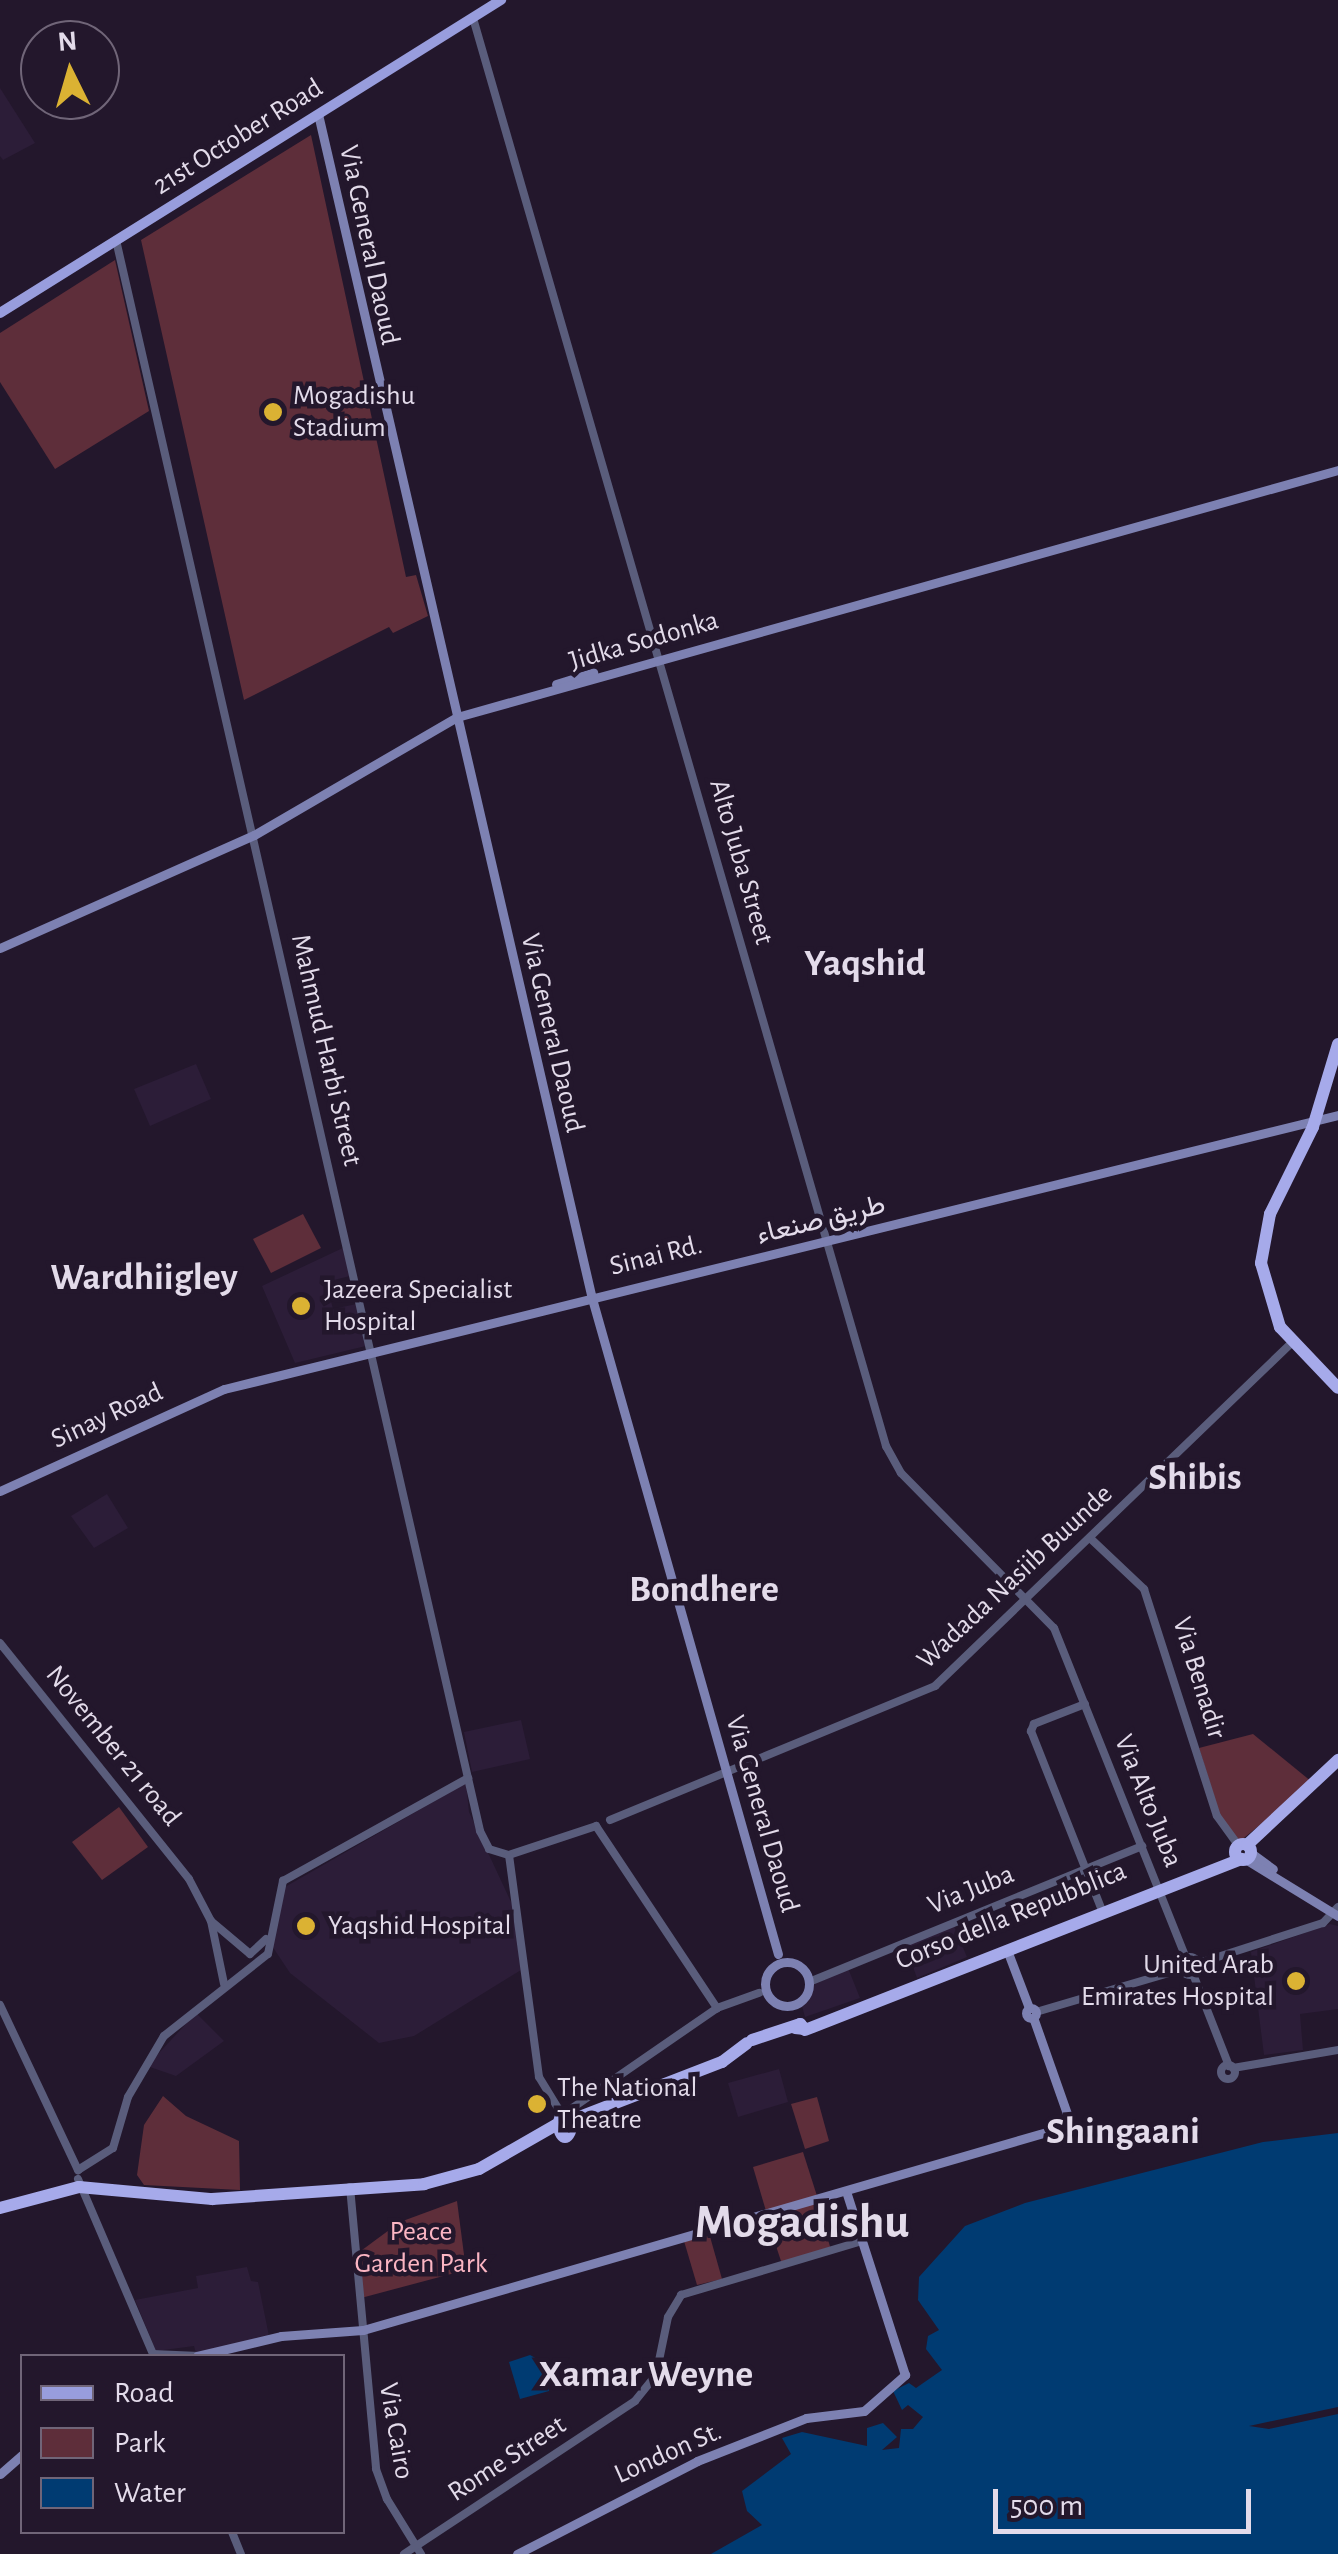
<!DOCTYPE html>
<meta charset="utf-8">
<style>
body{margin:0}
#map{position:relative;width:1338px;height:2554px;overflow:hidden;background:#23172c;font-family:"Alegreya Sans",Vazirmatn,sans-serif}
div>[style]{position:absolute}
.built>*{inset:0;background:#2c1d38}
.green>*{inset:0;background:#5e2e3a}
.water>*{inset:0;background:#003b72}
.tertiary>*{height:8px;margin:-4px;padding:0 4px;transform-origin:4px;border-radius:4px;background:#5a5d7c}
.tertiary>.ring{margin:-4px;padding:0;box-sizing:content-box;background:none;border:8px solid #5a5d7c;border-radius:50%}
.secondary>*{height:9px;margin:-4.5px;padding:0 4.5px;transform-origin:4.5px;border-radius:4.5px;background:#7d81b2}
.secondary>.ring{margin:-4.5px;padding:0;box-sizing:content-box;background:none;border:9px solid #7d81b2;border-radius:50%}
.primary>*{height:10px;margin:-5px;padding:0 5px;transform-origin:5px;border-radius:5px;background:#989ddd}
.trunk>*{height:12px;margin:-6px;padding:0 6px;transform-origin:6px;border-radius:6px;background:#a6aaea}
.trunk>.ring{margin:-6px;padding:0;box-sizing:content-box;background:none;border:12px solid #a6aaea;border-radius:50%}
.dots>*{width:28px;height:28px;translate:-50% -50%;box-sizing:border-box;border:5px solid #23172c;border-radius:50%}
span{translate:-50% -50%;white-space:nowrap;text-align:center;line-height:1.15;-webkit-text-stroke:9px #23172c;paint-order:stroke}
.street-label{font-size:28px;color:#e3dbea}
.poi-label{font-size:28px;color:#e3dbea}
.left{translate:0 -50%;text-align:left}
.right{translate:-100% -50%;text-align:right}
.park-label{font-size:28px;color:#fbb5c3}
.district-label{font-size:38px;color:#e3dbea;font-weight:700}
.town-label{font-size:48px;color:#e3dbea;font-weight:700}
.legend{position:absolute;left:20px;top:2354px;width:325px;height:180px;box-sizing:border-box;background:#23172c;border:2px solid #706578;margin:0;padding:12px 18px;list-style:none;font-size:30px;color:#e3dbea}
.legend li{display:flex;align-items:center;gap:20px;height:50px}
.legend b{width:50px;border:2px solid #706578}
.north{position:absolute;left:20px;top:20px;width:100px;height:100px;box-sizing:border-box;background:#23172c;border:2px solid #706578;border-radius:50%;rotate:355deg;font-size:28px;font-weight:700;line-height:40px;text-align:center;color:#e3dbea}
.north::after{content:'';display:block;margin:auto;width:35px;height:45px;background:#dbb233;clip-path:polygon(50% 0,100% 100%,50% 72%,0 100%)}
.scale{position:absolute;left:993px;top:2489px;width:258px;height:45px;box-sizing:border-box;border:5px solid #e3dbea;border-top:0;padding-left:12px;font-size:30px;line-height:35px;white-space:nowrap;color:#e3dbea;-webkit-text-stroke:8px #23172c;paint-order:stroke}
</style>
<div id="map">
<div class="built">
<i style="clip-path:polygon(0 88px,35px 143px,3px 160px,0 156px)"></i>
<i style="clip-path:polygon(196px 1064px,211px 1099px,150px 1126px,134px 1089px)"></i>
<i style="clip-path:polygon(347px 1246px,354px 1275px,326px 1282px,333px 1309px,361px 1303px,370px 1345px,295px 1363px,262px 1286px)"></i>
<i style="clip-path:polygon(107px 1494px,128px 1528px,94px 1548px,71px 1516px)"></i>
<i style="clip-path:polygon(521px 1720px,530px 1759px,472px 1772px,464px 1732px)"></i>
<i style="clip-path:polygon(466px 1783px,469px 1812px,512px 1904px,521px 1970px,414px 2036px,379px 2043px,290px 1973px,270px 1943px,285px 1887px)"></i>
<i style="clip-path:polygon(1330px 1924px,1338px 1926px,1338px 2009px,1300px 2014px,1303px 2050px,1264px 2055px,1251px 1952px)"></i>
<i style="clip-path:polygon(954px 1926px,967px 1957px,917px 1978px,905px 1945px)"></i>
<i style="clip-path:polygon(848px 1968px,860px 1998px,805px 2017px,802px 2006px,817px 1980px)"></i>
<i style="clip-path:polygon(196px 2013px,224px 2041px,176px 2076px,147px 2066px)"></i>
<i style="clip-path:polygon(779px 2069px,788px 2102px,738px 2117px,728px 2083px)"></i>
<i style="clip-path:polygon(247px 2267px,251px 2281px,258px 2282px,269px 2336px,196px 2353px,194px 2346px,156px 2351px,135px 2300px,198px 2288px,196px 2276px)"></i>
</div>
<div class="green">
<i style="clip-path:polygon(311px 135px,406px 577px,416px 575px,428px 616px,393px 633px,389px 627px,244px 700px,141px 240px)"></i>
<i style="clip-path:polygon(115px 260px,149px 411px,55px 469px,0 382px,0 333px)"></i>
<i style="clip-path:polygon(303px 1214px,321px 1248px,271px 1273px,253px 1239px)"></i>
<i style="clip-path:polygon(1253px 1734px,1312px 1782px,1239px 1842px,1221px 1819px,1199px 1748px)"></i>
<i style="clip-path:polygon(119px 1807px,148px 1847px,102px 1880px,72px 1842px)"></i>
<i style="clip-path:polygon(163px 2096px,186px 2116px,239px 2141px,240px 2190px,144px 2185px,137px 2175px,144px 2125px)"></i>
<i style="clip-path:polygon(817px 2097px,829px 2141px,805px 2149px,791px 2104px)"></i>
<i style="clip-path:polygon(803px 2152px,817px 2196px,766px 2211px,753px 2167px)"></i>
<i style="clip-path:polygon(457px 2201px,466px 2270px,361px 2298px,358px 2253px,400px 2222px)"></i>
<i style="clip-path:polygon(817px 2201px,831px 2250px,782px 2264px,766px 2216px)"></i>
<i style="clip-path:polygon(709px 2233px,722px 2279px,697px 2285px,684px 2241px)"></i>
</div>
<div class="water">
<i style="clip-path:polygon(1338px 2133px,1338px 2407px,1249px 2426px,1269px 2429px,1338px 2414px,1338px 2554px,711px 2554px,762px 2525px,747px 2511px,742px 2491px,791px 2454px,782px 2438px,802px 2432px,867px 2446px,867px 2428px,883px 2423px,897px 2437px,882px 2450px,899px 2448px,901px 2429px,913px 2429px,923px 2417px,908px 2405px,902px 2410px,893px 2391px,909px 2383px,916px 2388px,942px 2370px,926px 2349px,928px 2336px,939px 2330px,918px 2300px,919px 2277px,965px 2226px,1025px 2203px,1263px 2142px)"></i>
<i style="clip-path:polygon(530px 2355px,539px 2360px,549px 2391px,520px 2399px,509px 2362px)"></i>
</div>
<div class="tertiary">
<i style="left:473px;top:18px;width:1487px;rotate:73.87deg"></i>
<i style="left:886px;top:1446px;width:31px;rotate:61deg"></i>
<i style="left:901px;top:1473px;width:218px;rotate:45.4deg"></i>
<i style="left:1054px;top:1628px;width:355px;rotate:68.2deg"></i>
<i style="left:116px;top:240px;width:1632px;rotate:77.11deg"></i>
<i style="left:480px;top:1831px;width:20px;rotate:63deg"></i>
<i style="left:489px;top:1849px;width:21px;rotate:17deg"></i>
<i style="left:509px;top:1855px;width:92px;rotate:-18.4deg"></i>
<i style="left:596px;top:1826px;width:219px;rotate:56.4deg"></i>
<i style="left:1091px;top:1539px;width:73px;rotate:43.3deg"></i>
<i style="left:1144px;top:1589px;width:238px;rotate:72.2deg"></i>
<i style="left:1217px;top:1816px;width:36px;rotate:54deg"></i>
<i style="left:0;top:1643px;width:302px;rotate:51.3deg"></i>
<i style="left:189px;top:1879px;width:47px;rotate:62.4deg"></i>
<i style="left:211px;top:1921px;width:64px;rotate:78.3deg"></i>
<i style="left:1085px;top:1704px;width:55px;rotate:158.6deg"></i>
<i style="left:1034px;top:1724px;width:8px;rotate:113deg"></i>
<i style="left:1031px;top:1731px;width:193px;rotate:68.4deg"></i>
<i style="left:610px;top:1820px;width:352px;rotate:-22.4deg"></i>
<i style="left:935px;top:1686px;width:496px;rotate:-43.9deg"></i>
<i style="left:509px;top:1855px;width:224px;rotate:82.3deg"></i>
<i style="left:539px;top:2077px;width:42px;rotate:58.6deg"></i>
<i style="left:211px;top:1921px;width:51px;rotate:40.2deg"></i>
<i style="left:250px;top:1954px;width:22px;rotate:-43deg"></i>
<i class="ring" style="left:1181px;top:1957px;width:10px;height:10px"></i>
<i style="left:1199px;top:1963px;width:130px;rotate:-17.9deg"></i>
<i style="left:1323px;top:1923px;width:22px;rotate:-47deg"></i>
<i style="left:1193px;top:1974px;width:99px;rotate:68.6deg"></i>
<i style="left:809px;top:1982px;width:360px;rotate:-22.2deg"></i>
<i style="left:0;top:2005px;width:183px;rotate:64.7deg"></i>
<i style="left:1036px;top:2012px;width:152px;rotate:-16.4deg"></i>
<i class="ring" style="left:1221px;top:2065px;width:6px;height:6px"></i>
<i style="left:1233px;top:2068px;width:107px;rotate:-9.7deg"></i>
<i style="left:565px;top:2113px;width:185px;rotate:-34.6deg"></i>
<i style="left:717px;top:2008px;width:45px;rotate:-19.7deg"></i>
<i style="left:78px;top:2170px;width:41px;rotate:-32.2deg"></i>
<i style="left:113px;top:2148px;width:53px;rotate:-73.6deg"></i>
<i style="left:128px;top:2097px;width:71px;rotate:-59.5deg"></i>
<i style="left:164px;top:2036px;width:132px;rotate:-38.3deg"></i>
<i style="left:268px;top:1954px;width:75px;rotate:-78.4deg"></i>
<i style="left:283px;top:1881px;width:212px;rotate:-29.1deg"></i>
<i style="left:78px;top:2179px;width:193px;rotate:66.8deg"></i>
<i style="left:350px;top:2187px;width:283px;rotate:84.7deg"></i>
<i style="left:376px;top:2469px;width:32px;rotate:70deg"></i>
<i style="left:387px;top:2499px;width:65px;rotate:58.3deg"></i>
<i style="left:153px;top:2354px;width:46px;rotate:2.5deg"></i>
<i style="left:232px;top:2532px;width:24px;rotate:68deg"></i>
<i style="left:404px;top:2554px;width:277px;rotate:-33.5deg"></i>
<i style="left:635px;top:2401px;width:33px;rotate:-51deg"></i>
<i style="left:656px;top:2375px;width:59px;rotate:-78.3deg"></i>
<i style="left:668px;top:2317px;width:26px;rotate:-59deg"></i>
<i style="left:681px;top:2295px;width:189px;rotate:-16.6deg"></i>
</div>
<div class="secondary">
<i style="left:318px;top:114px;width:1212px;rotate:76.98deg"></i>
<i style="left:591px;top:1295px;width:685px;rotate:74.16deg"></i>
<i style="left:556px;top:684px;width:39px;rotate:-17deg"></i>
<i style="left:0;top:948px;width:278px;rotate:-24deg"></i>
<i style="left:254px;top:835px;width:235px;rotate:-30.2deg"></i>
<i style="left:457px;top:717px;width:915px;rotate:-15.66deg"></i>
<i style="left:0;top:1491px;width:246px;rotate:-24.5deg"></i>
<i style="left:224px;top:1389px;width:1147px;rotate:-13.82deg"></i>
<i style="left:1251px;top:1853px;width:27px;rotate:36deg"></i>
<i style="left:1245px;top:1859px;width:109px;rotate:31.5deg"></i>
<i style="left:1007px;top:1950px;width:62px;rotate:69.2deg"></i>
<i class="ring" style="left:765px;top:1962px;width:35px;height:35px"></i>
<i class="ring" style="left:1026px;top:2008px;width:1px;height:1px"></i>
<i style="left:197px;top:2356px;width:86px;rotate:-13.4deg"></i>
<i style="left:281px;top:2336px;width:82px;rotate:-4.2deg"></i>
<i style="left:363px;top:2330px;width:737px;rotate:-16.15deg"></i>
<i style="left:1071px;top:2125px;width:114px;rotate:-109.4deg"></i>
<i style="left:0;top:2474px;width:29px;rotate:-41deg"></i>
<i style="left:517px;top:2554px;width:203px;rotate:-27.3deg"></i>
<i style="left:697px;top:2461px;width:117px;rotate:-21.5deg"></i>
<i style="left:806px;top:2418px;width:58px;rotate:-6.9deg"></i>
<i style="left:864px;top:2411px;width:55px;rotate:-41.3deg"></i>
<i style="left:905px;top:2375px;width:193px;rotate:-107.8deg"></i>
</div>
<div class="primary">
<i style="left:0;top:313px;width:591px;rotate:-32deg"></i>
</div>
<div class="trunk">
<i style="left:1338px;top:1044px;width:87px;rotate:106.8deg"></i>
<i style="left:1313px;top:1127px;width:97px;rotate:116.3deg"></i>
<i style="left:1270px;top:1214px;width:50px;rotate:100.4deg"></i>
<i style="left:1261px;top:1263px;width:67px;rotate:73.5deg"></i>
<i style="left:1280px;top:1327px;width:84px;rotate:46.4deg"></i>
<i class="ring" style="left:1235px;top:1844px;width:4px;height:4px"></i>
<i style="left:1247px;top:1845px;width:125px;rotate:-43deg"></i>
<i style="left:805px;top:2030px;width:469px;rotate:-21.4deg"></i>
<i style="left:752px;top:2040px;width:51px;rotate:-18.4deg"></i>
<i style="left:800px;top:2024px;width:7px;rotate:45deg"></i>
<i style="left:805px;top:2029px;width:10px;rotate:-174deg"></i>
<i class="ring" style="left:558.5px;top:2112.5px;width:-1px;height:-1px"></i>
<i style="left:569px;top:2121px;width:164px;rotate:-21.1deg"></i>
<i style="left:722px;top:2062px;width:31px;rotate:-37deg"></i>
<i style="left:0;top:2208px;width:82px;rotate:-14.9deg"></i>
<i style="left:79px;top:2187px;width:134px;rotate:5.2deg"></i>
<i style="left:212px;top:2199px;width:213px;rotate:-4deg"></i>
<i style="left:424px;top:2184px;width:57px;rotate:-15.3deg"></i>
<i style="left:479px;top:2169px;width:95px;rotate:-29.8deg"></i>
</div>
<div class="dots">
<i style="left:273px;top:412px;background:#dbb233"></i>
<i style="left:301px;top:1306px;background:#dbb233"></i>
<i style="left:306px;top:1926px;background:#dbb233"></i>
<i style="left:1296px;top:1981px;background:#dbb233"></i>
<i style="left:537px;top:2104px;background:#dbb233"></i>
</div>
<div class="street-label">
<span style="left:238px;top:137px;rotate:-32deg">21st October Road</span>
<span style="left:369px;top:245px;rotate:78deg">Via General Daoud</span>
<span style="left:644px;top:641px;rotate:-16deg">Jidka Sodonka</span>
<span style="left:741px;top:862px;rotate:74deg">Alto Juba Street</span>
<span style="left:552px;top:1033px;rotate:77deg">Via General Daoud</span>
<span style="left:326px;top:1050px;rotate:77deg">Mahmud Harbi Street</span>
<span style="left:821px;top:1220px;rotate:-14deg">طريق صنعاء</span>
<span style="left:656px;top:1256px;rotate:-14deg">Sinai Rd.</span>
<span style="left:107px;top:1416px;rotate:-25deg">Sinay Road</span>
<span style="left:1015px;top:1577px;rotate:-43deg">Wadada Nasiib Buunde</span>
<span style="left:1199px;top:1678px;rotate:73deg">Via Benadir</span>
<span style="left:113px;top:1746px;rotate:51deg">November 21 road</span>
<span style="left:1148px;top:1801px;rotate:68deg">Via Alto Juba</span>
<span style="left:762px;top:1814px;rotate:74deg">Via General Daoud</span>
<span style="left:971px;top:1890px;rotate:-22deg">Via Juba</span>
<span style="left:1011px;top:1916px;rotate:-22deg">Corso della Repubblica</span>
<span style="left:396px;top:2431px;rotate:80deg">Via Cairo</span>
<span style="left:668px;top:2453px;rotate:-24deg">London St.</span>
<span style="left:507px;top:2459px;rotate:-33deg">Rome Street</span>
</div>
<div class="poi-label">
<span class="left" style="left:293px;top:412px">Mogadishu<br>Stadium</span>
<span class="left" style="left:324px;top:1306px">Jazeera Specialist<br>Hospital</span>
<span class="left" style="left:328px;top:1926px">Yaqshid Hospital</span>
<span class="right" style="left:1274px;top:1981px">United Arab<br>Emirates Hospital</span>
<span class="left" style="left:557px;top:2104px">The National<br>Theatre</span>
</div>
<div class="park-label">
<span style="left:421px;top:2248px">Peace<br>Garden Park</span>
</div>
<div class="district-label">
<span style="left:865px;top:965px">Yaqshid</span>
<span style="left:144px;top:1279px">Wardhiigley</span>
<span style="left:1195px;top:1479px">Shibis</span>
<span style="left:704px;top:1591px">Bondhere</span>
<span style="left:1123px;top:2133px">Shingaani</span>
<span style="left:646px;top:2376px">Xamar Weyne</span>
</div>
<div class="town-label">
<span style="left:802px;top:2224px">Mogadishu</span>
</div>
<ul class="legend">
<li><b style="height:12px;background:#989ddd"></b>Road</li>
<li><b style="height:28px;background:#5e2e3a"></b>Park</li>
<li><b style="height:28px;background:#003b72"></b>Water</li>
</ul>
<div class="north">N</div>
<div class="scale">500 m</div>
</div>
